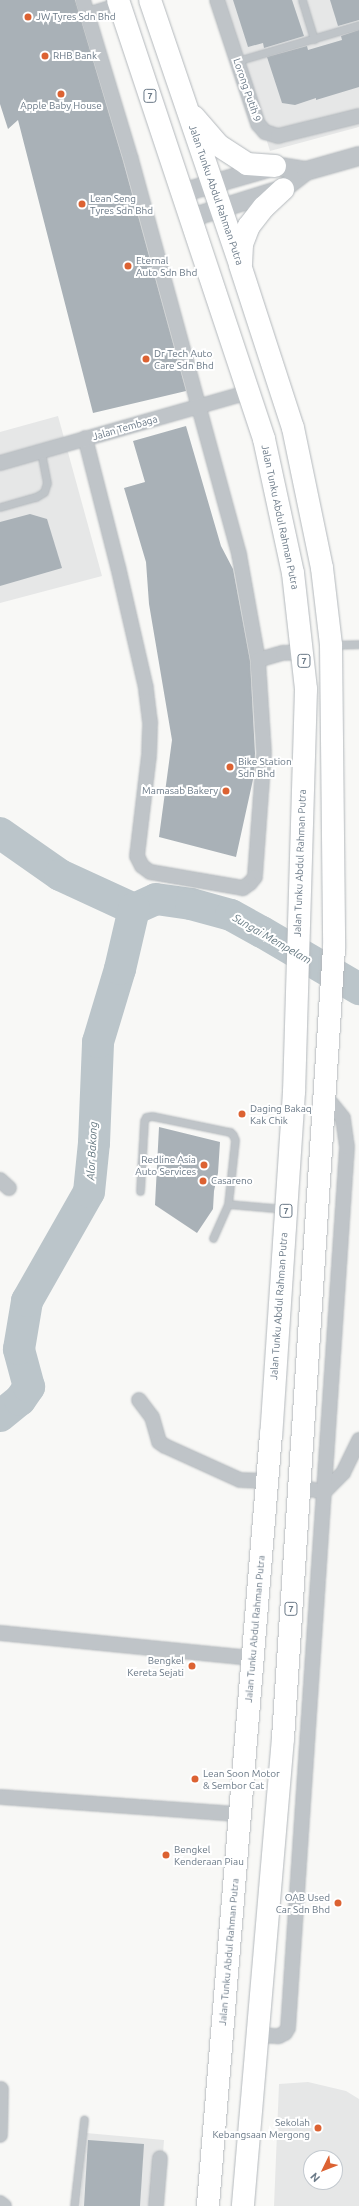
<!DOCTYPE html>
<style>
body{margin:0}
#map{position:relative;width:359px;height:2206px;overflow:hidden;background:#f8f8f6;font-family:Ubuntu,sans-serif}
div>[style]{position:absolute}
.built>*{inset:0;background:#e6e7e7}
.river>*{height:32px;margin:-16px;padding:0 16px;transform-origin:16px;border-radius:16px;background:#bbc5ca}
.building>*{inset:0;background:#a9b1b7}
.roads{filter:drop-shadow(0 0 1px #b3b8bc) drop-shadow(0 0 1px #b3b8bc)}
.service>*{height:7px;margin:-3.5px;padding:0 3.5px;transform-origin:3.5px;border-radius:3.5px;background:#bfc4c8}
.minor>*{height:14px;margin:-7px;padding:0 7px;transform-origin:7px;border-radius:7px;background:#bfc4c8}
.tertiary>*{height:18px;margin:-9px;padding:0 9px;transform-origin:9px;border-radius:9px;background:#bfc4c8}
.primary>*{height:22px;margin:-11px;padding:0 11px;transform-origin:11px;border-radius:11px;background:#fff}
.dots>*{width:11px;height:11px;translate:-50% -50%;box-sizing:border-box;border:2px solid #fff;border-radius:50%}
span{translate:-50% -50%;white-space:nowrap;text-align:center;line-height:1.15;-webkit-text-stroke:4px #fff;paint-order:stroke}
.shield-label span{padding:1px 3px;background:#fff;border:1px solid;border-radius:3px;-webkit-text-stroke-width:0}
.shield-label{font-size:9px;color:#697886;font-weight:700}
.poi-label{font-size:10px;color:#697886}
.left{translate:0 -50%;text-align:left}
.right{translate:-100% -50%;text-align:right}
.street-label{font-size:10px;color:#697886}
.water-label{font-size:11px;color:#657881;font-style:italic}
.north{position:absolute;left:303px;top:2150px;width:40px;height:40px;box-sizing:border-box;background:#fff;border:1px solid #c3c9cf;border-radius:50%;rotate:227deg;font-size:11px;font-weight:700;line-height:16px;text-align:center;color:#697886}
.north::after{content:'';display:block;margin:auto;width:14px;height:18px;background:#dc6232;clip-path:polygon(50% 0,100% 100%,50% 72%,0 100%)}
</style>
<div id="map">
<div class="built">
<i style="clip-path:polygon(223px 0,359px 0,359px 127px,270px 151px)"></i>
<i style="clip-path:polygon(58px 416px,102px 576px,0 603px,0 432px)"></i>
<i style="clip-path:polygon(evenodd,308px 2082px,346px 2091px,359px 2099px,359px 2206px,274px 2206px,279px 2084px,308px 2082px,311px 2158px,335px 2158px,335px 2182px,311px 2182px,311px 2158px)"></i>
<i style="clip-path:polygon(86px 2133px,164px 2140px,159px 2206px,80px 2206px)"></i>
</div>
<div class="river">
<i style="left:0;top:833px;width:73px;rotate:35deg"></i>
<i style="left:60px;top:875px;width:81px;rotate:24.7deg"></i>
<i style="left:134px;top:909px;width:24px;rotate:-24deg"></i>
<i style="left:156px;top:899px;width:35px;rotate:8deg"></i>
<i style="left:191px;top:904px;width:41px;rotate:15.4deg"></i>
<i style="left:231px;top:915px;width:35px;rotate:29deg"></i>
<i style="left:262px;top:932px;width:113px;rotate:30.4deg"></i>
<i style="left:0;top:1416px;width:26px;rotate:-39deg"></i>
<i style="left:20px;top:1400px;width:16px;rotate:-55deg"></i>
<i style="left:29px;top:1387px;width:39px;rotate:-105deg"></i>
<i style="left:19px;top:1349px;width:49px;rotate:-80.5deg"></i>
<i style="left:27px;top:1301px;width:125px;rotate:-60.4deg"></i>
<i style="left:89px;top:1192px;width:49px;rotate:-84.2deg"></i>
<i style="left:94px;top:1143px;width:101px;rotate:-87.7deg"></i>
<i style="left:98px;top:1042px;width:76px;rotate:-73.2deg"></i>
<i style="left:120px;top:969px;width:62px;rotate:-76.9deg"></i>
</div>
<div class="building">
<i style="clip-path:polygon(0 0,75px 0,123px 161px,186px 391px,93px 413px,18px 120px,8px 129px,0 104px)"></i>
<i style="clip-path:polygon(233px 0,292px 0,304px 36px,264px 48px,263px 43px,248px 47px)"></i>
<i style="clip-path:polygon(330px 0,359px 0,359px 20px,338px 26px)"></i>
<i style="clip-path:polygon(359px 30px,359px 87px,316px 100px,316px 98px,295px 105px,282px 103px,267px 57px,307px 46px,308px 50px,342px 40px,341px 36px)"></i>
<i style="clip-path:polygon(186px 426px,221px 546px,233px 569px,250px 661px,255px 753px,254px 775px,236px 857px,159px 837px,172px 740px,149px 604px,146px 562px,124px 488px,145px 482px,133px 441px)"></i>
<i style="clip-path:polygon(30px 514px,47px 519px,62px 568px,0 586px,0 522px)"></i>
<i style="clip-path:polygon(159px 1127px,220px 1142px,218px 1173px,214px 1191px,213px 1209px,197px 1233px,155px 1205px)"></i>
<i style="clip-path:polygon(88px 2140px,144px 2144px,140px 2206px,84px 2206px)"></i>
</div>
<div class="roads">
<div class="service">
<i style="left:302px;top:0;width:41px;rotate:72.9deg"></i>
<i style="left:237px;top:61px;width:127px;rotate:-16.4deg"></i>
<i style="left:0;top:507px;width:37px;rotate:-16deg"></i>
<i style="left:36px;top:497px;width:9px;rotate:-32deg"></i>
<i style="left:44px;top:492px;width:9px;rotate:-72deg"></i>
<i style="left:47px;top:483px;width:33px;rotate:-101deg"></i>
<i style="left:333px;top:645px;width:26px;rotate:-2deg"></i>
<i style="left:140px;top:1191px;width:70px;rotate:-86.7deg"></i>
<i style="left:144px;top:1121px;width:4px;rotate:-63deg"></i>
<i style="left:146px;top:1117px;width:6px;rotate:-9deg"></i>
<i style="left:152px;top:1116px;width:80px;rotate:11.6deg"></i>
<i style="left:230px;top:1132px;width:4px;rotate:45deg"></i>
<i style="left:233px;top:1135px;width:5px;rotate:68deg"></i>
<i style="left:235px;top:1140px;width:64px;rotate:96.2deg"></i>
<i style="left:213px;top:1238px;width:37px;rotate:-66deg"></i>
<i style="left:228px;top:1204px;width:57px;rotate:5deg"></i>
<i style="left:74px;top:2206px;width:87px;rotate:-83.4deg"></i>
</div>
<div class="minor">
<i style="left:83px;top:0;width:166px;rotate:73.2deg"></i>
<i style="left:131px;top:159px;width:409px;rotate:74.7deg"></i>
<i style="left:239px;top:554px;width:108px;rotate:79.8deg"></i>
<i style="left:258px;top:660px;width:93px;rotate:86.3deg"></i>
<i style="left:264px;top:753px;width:124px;rotate:94.2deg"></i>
<i style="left:255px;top:877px;width:8px;rotate:130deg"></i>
<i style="left:250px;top:883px;width:9px;rotate:144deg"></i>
<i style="left:243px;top:888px;width:94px;rotate:-170.2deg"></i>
<i style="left:150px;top:872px;width:10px;rotate:-143deg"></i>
<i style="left:142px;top:866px;width:11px;rotate:-117deg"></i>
<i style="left:137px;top:856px;width:101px;rotate:-83.2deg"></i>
<i style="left:149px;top:756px;width:34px;rotate:-88deg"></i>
<i style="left:150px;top:722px;width:34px;rotate:-97deg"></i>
<i style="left:146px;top:688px;width:124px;rotate:-103deg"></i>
<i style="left:118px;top:567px;width:133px;rotate:-104.3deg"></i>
<i style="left:217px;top:0;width:131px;rotate:71.7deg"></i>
<i style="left:258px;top:124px;width:11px;rotate:49deg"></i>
<i style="left:265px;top:132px;width:14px;rotate:17deg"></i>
<i style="left:278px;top:136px;width:83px;rotate:-13.9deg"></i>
<i style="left:87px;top:15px;width:34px;rotate:-17deg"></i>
<i style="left:0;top:463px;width:259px;rotate:-15.9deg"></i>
<i style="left:258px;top:660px;width:26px;rotate:-16deg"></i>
<i style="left:283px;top:653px;width:20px;rotate:-3deg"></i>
<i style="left:0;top:1180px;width:12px;rotate:42deg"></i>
<i style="left:139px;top:1400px;width:21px;rotate:53deg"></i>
<i style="left:152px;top:1417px;width:26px;rotate:74deg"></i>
<i style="left:159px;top:1442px;width:7px;rotate:34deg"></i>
<i style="left:165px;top:1446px;width:82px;rotate:24.4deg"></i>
<i style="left:240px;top:1480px;width:27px;rotate:2deg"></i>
<i style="left:300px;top:1487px;width:25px;rotate:12deg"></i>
<i style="left:324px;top:1492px;width:27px;rotate:-45deg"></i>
<i style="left:343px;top:1473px;width:37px;rotate:-64deg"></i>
<i style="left:0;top:1633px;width:253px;rotate:5.7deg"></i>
<i style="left:0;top:1797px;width:241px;rotate:4.1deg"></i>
<i style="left:257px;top:2035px;width:22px;rotate:3deg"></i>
<i style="left:279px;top:2036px;width:7px;rotate:-27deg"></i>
<i style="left:285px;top:2033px;width:6px;rotate:-59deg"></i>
<i style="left:288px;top:2028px;width:883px;rotate:-86.17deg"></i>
<i style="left:347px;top:1147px;width:29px;rotate:-98deg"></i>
<i style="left:343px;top:1118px;width:28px;rotate:-129deg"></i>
<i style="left:0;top:2135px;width:46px;rotate:-88.8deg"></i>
<i style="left:0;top:2203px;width:5px;rotate:37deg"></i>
<i style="left:156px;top:2206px;width:48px;rotate:-85.2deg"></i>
</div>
<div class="tertiary">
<i style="left:181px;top:193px;width:98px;rotate:-16deg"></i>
<i style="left:275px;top:166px;width:31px;rotate:9deg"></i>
<i style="left:190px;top:218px;width:97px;rotate:-17.3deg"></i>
<i style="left:283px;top:189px;width:29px;rotate:-38deg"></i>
<i style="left:306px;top:171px;width:55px;rotate:-15.8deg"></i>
</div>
<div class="primary">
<i style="left:118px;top:0;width:463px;rotate:71.6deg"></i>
<i style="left:264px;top:439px;width:137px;rotate:77.8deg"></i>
<i style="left:293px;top:573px;width:117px;rotate:83.6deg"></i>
<i style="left:306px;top:689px;width:403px;rotate:91.7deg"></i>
<i style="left:294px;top:1092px;width:343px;rotate:93.8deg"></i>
<i style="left:271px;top:1434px;width:775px;rotate:94.67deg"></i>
<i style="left:150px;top:0;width:280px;rotate:71.2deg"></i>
<i style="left:240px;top:265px;width:171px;rotate:72deg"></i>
<i style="left:293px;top:428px;width:143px;rotate:78.3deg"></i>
<i style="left:322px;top:568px;width:78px;rotate:83.3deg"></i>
<i style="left:331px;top:645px;width:303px;rotate:89.4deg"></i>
<i style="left:334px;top:948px;width:792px;rotate:93.69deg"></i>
<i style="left:283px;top:1738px;width:470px;rotate:94.9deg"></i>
<i style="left:194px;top:117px;width:37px;rotate:49deg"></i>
<i style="left:218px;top:145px;width:35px;rotate:33deg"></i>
<i style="left:247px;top:164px;width:28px;rotate:4deg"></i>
<i style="left:241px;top:264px;width:20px;rotate:-87deg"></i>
<i style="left:242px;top:244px;width:19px;rotate:-69deg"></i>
<i style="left:249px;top:226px;width:24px;rotate:-52deg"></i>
<i style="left:264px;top:207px;width:26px;rotate:-43deg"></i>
</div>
</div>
<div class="dots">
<i style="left:28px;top:17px;background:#dc6232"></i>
<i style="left:45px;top:56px;background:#dc6232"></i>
<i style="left:61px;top:94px;background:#dc6232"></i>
<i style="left:82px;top:204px;background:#dc6232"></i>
<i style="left:128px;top:266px;background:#dc6232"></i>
<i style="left:146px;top:359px;background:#dc6232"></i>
<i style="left:230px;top:767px;background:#dc6232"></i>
<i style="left:226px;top:791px;background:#dc6232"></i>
<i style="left:242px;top:1114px;background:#dc6232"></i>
<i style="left:204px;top:1165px;background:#dc6232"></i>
<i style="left:203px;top:1181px;background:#dc6232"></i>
<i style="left:192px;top:1666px;background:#dc6232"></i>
<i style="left:195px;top:1779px;background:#dc6232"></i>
<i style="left:166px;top:1855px;background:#dc6232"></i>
<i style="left:338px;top:1903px;background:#dc6232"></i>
<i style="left:318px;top:2128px;background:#dc6232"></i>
</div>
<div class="shield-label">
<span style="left:150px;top:96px">7</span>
<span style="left:304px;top:661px">7</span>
<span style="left:286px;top:1211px">7</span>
<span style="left:291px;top:1609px">7</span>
</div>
<div class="poi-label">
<span class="left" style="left:36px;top:17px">JW Tyres Sdn Bhd</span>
<span class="left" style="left:53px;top:56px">RHB Bank</span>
<span style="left:61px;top:106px">Apple Baby House</span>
<span class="left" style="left:90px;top:204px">Lean Seng<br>Tyres Sdn Bhd</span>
<span class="left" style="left:136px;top:266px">Eternal<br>Auto Sdn Bhd</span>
<span class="left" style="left:154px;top:359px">Dr Tech Auto<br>Care Sdn Bhd</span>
<span class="left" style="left:238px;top:767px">Bike Station<br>Sdn Bhd</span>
<span class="right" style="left:218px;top:791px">Mamasab Bakery</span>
<span class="left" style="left:250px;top:1114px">Daging Bakaq<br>Kak Chik</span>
<span class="right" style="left:196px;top:1165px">Redline Asia<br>Auto Services</span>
<span class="left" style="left:211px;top:1181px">Casareno</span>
<span class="right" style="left:184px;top:1666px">Bengkel<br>Kereta Sejati</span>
<span class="left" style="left:203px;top:1779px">Lean Soon Motor<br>&amp; Sembor Cat</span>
<span class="left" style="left:174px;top:1855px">Bengkel<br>Kenderaan Piau</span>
<span class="right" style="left:330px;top:1903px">OAB Used<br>Car Sdn Bhd</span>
<span class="right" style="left:310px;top:2128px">Sekolah<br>Kebangsaan Mergong</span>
</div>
<div class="street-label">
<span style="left:247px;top:90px;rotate:71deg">Lorong Putih 9</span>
<span style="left:216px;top:195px;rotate:71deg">Jalan Tunku Abdul Rahman Putra</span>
<span style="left:125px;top:428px;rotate:-16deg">Jalan Tembaga</span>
<span style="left:280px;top:517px;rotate:78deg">Jalan Tunku Abdul Rahman Putra</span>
<span style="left:300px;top:863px;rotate:-88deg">Jalan Tunku Abdul Rahman Putra</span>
<span style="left:279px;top:1306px;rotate:-86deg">Jalan Tunku Abdul Rahman Putra</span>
<span style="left:255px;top:1629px;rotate:-85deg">Jalan Tunku Abdul Rahman Putra</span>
<span style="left:229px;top:1952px;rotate:-85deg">Jalan Tunku Abdul Rahman Putra</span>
</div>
<div class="water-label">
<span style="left:272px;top:939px;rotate:30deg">Sungai Mempelam</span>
<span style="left:92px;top:1151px;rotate:-87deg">Alor Bakong</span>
</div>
<div class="north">N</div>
</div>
